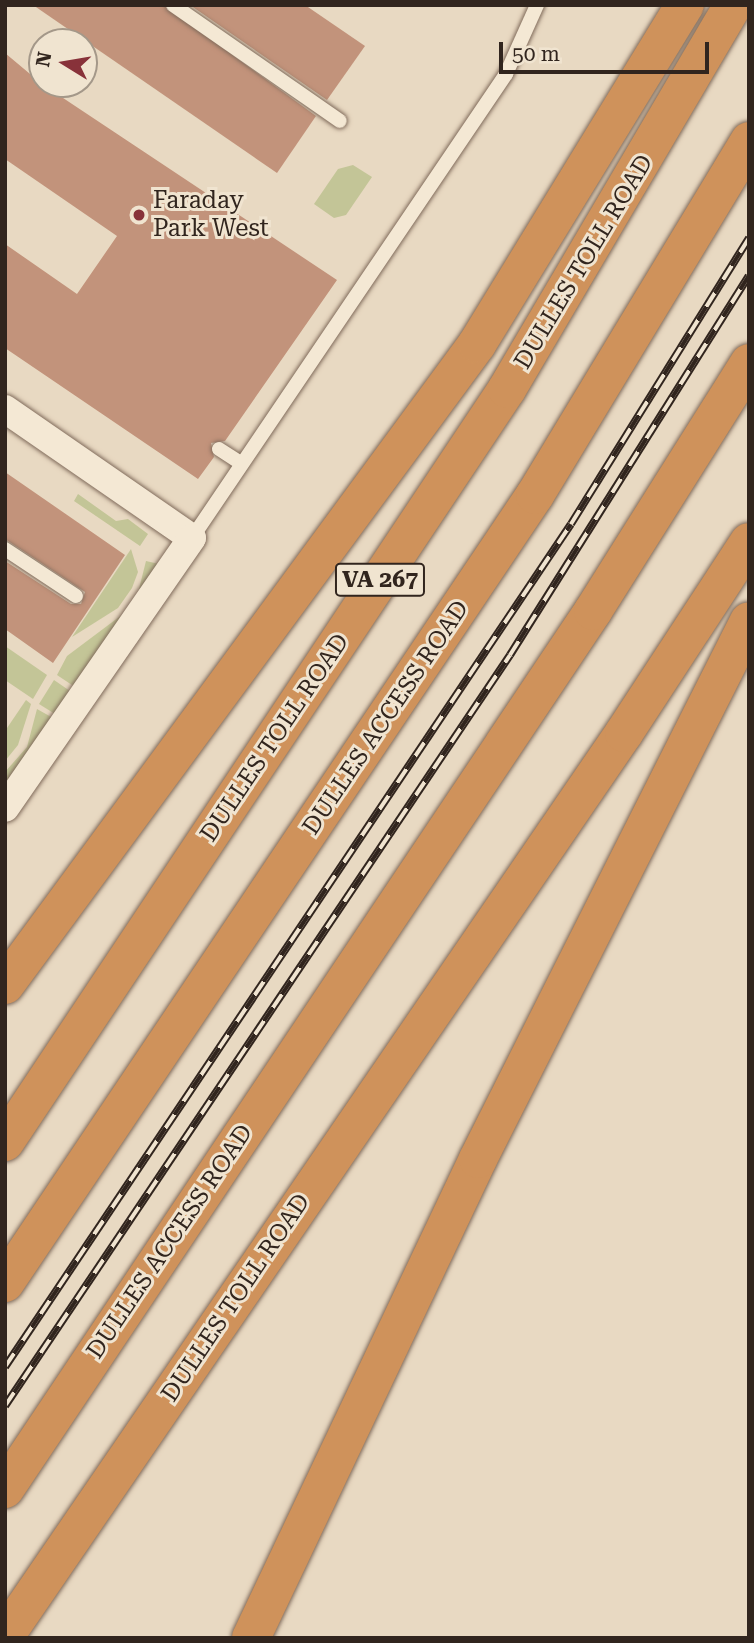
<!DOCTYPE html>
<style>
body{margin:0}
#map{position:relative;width:754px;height:1643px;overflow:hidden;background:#e8d9c2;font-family:"Roboto Serif",serif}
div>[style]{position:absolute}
.green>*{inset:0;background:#c3c597}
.building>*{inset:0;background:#c2937b}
.roads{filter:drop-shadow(0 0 2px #806b5b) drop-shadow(0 0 2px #806b5b)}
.lane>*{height:14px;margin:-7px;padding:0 7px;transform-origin:7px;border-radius:7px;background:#f4e8d4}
.street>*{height:28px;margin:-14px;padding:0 14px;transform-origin:14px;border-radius:14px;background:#f4e8d4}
.highway>*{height:38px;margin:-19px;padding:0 19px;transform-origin:19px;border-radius:19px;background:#cf925b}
.rail>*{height:8px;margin-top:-4px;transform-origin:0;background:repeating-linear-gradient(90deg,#f0e4d0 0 16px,#31251e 0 32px);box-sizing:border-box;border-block:2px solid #31251e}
.dots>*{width:19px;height:19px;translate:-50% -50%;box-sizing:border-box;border:4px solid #f0e4d0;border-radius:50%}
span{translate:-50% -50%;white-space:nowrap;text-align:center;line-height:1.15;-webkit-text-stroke:6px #f0e4d0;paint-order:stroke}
.shield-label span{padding:2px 5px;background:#f0e4d0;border:2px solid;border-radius:5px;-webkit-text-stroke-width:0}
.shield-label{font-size:23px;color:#31251e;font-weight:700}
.poi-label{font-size:24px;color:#31251e}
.left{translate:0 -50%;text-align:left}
.street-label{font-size:24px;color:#31251e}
.frame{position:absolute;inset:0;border:7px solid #31251e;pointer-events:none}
.north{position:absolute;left:28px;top:28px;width:70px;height:70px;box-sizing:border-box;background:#f0e4d0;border:2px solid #a49889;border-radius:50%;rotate:281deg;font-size:19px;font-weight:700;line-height:28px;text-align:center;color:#31251e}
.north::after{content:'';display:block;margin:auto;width:24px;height:32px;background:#88323a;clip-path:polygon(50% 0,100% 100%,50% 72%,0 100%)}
.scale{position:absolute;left:499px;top:42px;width:210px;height:32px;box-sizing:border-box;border:4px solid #31251e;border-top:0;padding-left:9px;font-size:21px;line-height:24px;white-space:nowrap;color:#31251e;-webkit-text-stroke:5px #f0e4d0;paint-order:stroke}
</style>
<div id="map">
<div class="green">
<i style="clip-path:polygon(353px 165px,372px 177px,346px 215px,334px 218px,314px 204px,338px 169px)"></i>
<i style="clip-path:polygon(78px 494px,116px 521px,128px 519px,148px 534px,140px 546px,74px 501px)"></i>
<i style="clip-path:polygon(131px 549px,138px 572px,132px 588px,118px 608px,72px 637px)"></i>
<i style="clip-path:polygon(146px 561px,159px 564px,75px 687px,57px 675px,67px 656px,123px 614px,138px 593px)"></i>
<i style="clip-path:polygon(5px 646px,47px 675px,33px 699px,5px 680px)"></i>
<i style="clip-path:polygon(54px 680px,70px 691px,55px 714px,39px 704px)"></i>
<i style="clip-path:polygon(26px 700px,31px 704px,18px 745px,5px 761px,5px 731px)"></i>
<i style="clip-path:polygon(37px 709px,53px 718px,5px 783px,5px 772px,27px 747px)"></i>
</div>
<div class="building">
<i style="clip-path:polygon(33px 5px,164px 5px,316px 116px,277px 173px)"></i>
<i style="clip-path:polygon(190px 5px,305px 5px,365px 46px,327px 100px)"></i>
<i style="clip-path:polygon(5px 53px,42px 84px,337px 280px,225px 441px,211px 443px,214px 457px,198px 479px,5px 348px,5px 244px,77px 294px,117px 236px,5px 159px)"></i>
<i style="clip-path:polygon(5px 472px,125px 555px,53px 663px,5px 629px,5px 561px,71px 604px,81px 604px,85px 592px,5px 539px)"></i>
</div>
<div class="roads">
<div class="lane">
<i style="left:173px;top:5px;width:203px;rotate:34.8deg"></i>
<i style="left:219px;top:449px;width:27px;rotate:33deg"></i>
<i style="left:192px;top:538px;width:560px;rotate:-55.91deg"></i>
<i style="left:506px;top:74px;width:76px;rotate:-65.8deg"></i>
<i style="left:5px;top:549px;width:85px;rotate:33.5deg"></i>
</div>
<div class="street">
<i style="left:5px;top:409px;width:227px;rotate:34.6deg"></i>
<i style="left:192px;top:538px;width:328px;rotate:124.7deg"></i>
</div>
<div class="highway">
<i style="left:5px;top:985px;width:796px;rotate:-53.63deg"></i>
<i style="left:477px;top:344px;width:398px;rotate:-58.5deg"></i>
<i style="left:5px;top:1142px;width:905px;rotate:-56.31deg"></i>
<i style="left:507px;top:389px;width:446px;rotate:-59.5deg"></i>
<i style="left:5px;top:1283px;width:950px;rotate:-56.08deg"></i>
<i style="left:535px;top:495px;width:414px;rotate:-58.8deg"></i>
<i style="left:5px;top:1489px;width:1057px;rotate:-56.19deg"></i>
<i style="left:593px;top:611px;width:293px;rotate:-57.8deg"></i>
<i style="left:5px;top:1636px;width:1095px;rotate:-55.57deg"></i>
<i style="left:624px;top:733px;width:228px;rotate:-56.8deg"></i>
<i style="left:251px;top:1638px;width:530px;rotate:-64.64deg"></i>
<i style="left:478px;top:1159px;width:602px;rotate:-63.26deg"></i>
</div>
</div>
<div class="rail">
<i style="left:5px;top:1367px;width:1015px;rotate:-56.12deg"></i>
<i style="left:571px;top:524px;width:337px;rotate:-58.1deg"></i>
<i style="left:5px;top:1406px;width:905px;rotate:-56.08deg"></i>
<i style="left:510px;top:655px;width:448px;rotate:-57.8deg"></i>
</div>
<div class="dots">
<i style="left:139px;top:215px;background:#88323a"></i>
</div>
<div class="shield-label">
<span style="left:380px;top:580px">VA 267</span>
</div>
<div class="poi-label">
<span class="left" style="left:153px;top:215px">Faraday<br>Park West</span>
</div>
<div class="street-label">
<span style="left:584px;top:262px;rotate:-59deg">DULLES TOLL ROAD</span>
<span style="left:386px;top:718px;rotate:-56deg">DULLES ACCESS ROAD</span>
<span style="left:275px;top:738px;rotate:-56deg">DULLES TOLL ROAD</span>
<span style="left:170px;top:1242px;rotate:-56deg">DULLES ACCESS ROAD</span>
<span style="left:236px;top:1298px;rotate:-56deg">DULLES TOLL ROAD</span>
</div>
<div class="frame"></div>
<div class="north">N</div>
<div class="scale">50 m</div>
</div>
